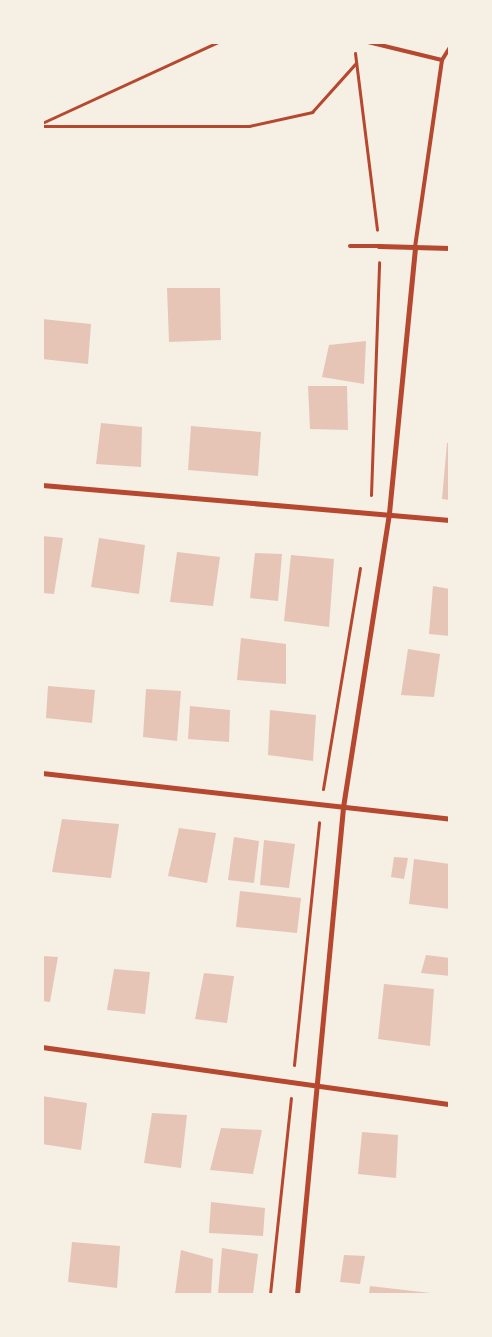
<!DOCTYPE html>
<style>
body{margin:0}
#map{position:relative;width:492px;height:1337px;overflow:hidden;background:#f6efe4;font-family:"DM Sans",sans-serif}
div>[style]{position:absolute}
.building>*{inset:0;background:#e6c5b7}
.path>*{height:3px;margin:-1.5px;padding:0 1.5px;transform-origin:1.5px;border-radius:1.5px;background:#b5482f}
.service>*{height:4px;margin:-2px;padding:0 2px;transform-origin:2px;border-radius:2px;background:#b5482f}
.minor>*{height:5px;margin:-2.5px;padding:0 2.5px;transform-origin:2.5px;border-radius:2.5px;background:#b5482f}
span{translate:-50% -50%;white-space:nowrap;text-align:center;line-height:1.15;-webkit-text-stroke:4px #f6efe4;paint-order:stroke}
.frame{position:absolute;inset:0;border:44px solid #f6efe4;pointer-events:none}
</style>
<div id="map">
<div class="building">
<i style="clip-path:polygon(167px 288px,220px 288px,221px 340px,169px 342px)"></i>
<i style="clip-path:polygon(42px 319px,91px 324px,88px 364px,42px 359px)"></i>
<i style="clip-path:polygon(366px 341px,364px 384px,322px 377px,329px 345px)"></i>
<i style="clip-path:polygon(308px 386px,347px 386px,348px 430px,310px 429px)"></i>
<i style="clip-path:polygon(101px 423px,142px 427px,141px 467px,96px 464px)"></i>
<i style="clip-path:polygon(191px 426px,261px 432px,258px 476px,188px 470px)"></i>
<i style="clip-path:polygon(447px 443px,450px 443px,450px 500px,442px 499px)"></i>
<i style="clip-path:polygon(42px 536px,63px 538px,54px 594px,42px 593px)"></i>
<i style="clip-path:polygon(99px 538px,145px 545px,139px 594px,91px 587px)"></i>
<i style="clip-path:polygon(177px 552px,220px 557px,213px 606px,170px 602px)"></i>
<i style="clip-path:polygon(255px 553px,282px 554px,278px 601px,250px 598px)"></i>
<i style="clip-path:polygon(291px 555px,334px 559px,329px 627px,284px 621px)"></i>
<i style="clip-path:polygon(433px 586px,450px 589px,450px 636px,429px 634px)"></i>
<i style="clip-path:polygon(241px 638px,286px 644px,286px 684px,237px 680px)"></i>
<i style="clip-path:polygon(408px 649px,440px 654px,434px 697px,401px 695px)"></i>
<i style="clip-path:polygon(48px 686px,95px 690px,92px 723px,46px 718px)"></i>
<i style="clip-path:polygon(146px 689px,181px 691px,177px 741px,143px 737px)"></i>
<i style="clip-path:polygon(190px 706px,230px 710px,229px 742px,188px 739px)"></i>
<i style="clip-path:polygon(270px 710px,316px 715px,313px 761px,268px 755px)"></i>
<i style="clip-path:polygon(62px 819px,119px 824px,111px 878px,52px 872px)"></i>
<i style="clip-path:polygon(179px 828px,216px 833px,207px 883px,168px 876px)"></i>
<i style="clip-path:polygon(234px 837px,259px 841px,254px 883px,228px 880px)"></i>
<i style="clip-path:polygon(264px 840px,295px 844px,289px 888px,260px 885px)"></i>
<i style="clip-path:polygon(394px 857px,408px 858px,404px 879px,391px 877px)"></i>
<i style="clip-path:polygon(414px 859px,450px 864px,450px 909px,409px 904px)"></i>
<i style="clip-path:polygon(240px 891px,301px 898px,297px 933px,236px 927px)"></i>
<i style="clip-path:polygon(426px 955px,450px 958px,450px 976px,421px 973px)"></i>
<i style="clip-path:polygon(42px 956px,58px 957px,50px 1002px,42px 1001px)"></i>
<i style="clip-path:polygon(114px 969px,150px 972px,145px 1014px,107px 1010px)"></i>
<i style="clip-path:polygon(204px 973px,234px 976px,227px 1023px,195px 1019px)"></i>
<i style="clip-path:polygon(384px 984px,434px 989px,430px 1046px,378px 1039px)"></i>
<i style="clip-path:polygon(42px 1096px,87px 1103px,81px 1150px,42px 1144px)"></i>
<i style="clip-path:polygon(152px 1113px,187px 1115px,181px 1168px,144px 1163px)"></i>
<i style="clip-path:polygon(221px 1128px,262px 1130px,253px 1174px,210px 1170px)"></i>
<i style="clip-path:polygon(362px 1132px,398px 1135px,396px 1178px,358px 1174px)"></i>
<i style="clip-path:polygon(211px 1202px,265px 1208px,263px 1236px,209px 1233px)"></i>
<i style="clip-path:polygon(72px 1242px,120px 1246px,117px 1288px,68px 1282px)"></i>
<i style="clip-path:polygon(222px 1248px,258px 1254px,253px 1294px,218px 1294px)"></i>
<i style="clip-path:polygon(181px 1250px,213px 1259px,211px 1294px,175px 1294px)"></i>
<i style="clip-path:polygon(344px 1255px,365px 1256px,360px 1284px,340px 1282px)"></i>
<i style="clip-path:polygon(370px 1286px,430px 1293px,369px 1294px)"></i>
</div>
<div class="path">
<i style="left:355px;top:53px;width:178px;rotate:82.9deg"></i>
<i style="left:42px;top:123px;width:194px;rotate:-24.7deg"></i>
<i style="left:42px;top:126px;width:207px"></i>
<i style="left:249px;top:126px;width:65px;rotate:-12.5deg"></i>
<i style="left:312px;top:112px;width:66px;rotate:-48.1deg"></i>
<i style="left:371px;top:495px;width:233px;rotate:-88deg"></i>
<i style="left:323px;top:789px;width:224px;rotate:-80.5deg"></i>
<i style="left:294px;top:1065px;width:244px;rotate:-84.1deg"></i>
<i style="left:270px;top:1294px;width:197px;rotate:-83.9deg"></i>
</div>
<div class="service">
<i style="left:368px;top:42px;width:76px;rotate:13.7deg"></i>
<i style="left:442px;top:60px;width:189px;rotate:98.2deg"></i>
<i style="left:442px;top:60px;width:15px;rotate:-58deg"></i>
<i style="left:350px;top:246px;width:29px"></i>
</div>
<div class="minor">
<i style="left:379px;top:246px;width:71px;rotate:1.6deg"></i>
<i style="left:42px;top:485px;width:409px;rotate:4.9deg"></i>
<i style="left:42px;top:773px;width:411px;rotate:6.4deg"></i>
<i style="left:42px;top:1047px;width:412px;rotate:8deg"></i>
<i style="left:297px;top:1294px;width:489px;rotate:-84.6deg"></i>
<i style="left:343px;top:807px;width:298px;rotate:-81.1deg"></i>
<i style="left:389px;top:513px;width:267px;rotate:-84.4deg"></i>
</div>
<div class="frame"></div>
</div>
